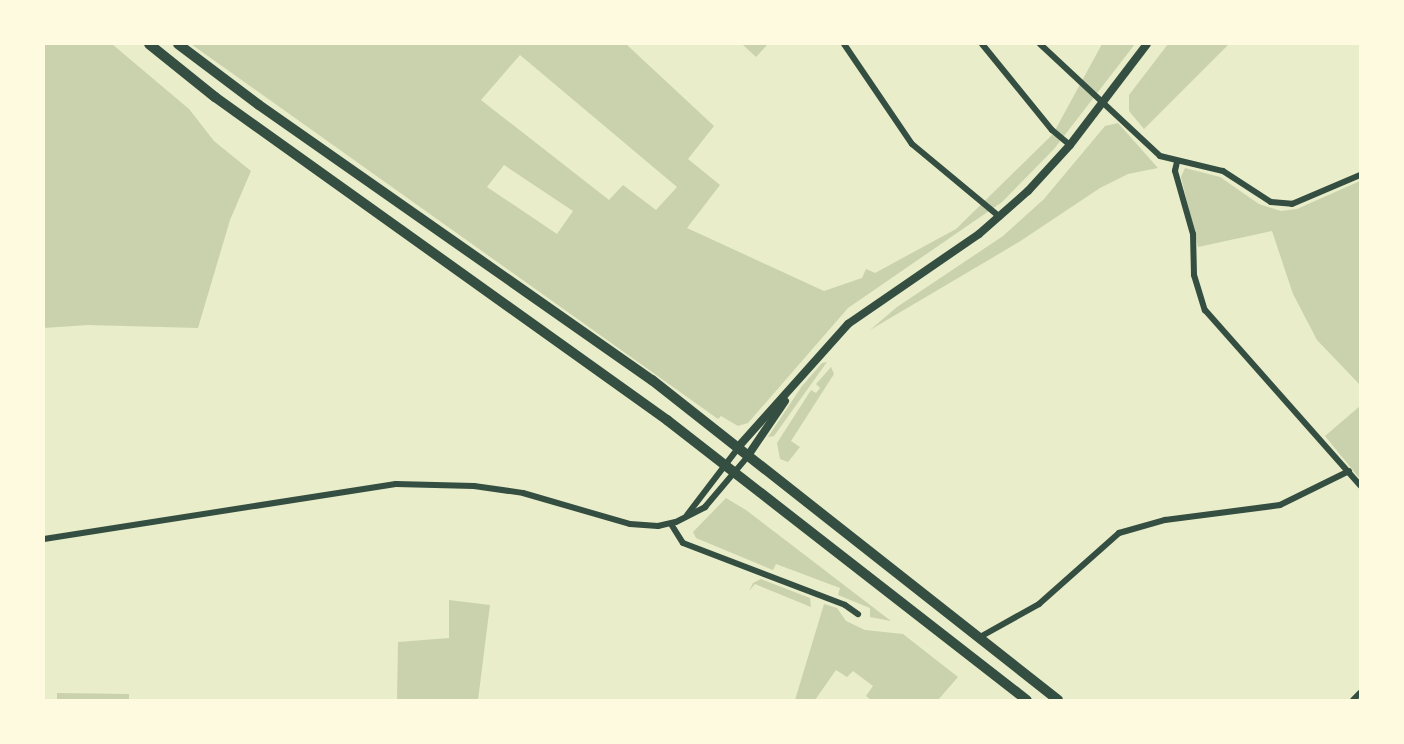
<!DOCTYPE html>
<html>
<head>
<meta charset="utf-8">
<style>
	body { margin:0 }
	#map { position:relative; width:1404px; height:744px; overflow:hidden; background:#e9edc9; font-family:"Golos Text",sans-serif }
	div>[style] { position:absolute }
	.green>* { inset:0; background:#cad2ad }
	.minor>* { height:6px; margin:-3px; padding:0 3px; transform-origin:3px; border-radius:3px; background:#344e41 }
	.tertiary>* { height:8px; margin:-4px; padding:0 4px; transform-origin:4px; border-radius:4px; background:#344e41 }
	.primary>* { height:10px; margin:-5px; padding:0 5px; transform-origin:5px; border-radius:5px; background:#344e41 }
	span { translate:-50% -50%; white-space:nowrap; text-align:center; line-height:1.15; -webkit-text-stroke:6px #fefae0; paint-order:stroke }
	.frame { position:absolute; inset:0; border:45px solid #fefae0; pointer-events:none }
</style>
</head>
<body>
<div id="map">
	<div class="green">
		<div style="clip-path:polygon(44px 44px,112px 44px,189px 109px,214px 141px,251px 171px,230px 220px,198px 328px,88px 325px,44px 328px)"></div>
		<div style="clip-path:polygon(evenodd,191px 44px,626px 44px,714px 126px,688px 159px,720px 185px,687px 228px,824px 291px,862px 278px,866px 269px,875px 273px,956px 229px,1053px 134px,1102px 44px,1135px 44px,1054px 149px,1002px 202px,848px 308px,748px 423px,738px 426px,721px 416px,718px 419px,191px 44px,520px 55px,677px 187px,656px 210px,623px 185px,609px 200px,481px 100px,520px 55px,191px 44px,504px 165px,573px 211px,557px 234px,487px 187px,504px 165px)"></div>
		<div style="clip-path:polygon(742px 44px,768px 44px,756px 57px)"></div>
		<div style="clip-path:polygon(1168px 44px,1229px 44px,1144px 129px,1129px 111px,1129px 95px)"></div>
		<div style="clip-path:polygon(1118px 123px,1158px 168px,1128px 174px,1100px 188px,1019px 242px,870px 330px,897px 307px,1003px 236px,1044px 199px,1105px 126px)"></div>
		<div style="clip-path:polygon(1185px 168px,1220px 177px,1259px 204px,1281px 211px,1297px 209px,1360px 181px,1360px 385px,1317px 340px,1293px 294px,1272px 231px,1198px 247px,1181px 177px)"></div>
		<div style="clip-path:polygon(827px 362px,774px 436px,768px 437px,802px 386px,822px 363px)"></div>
		<div style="clip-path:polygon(831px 367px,834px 374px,791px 441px,800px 447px,788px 462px,780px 459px,777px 443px,811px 390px,816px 393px,820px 388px,816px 384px)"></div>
		<div style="clip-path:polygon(1360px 406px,1360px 479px,1325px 436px)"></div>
		<div style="clip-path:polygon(726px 498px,746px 510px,891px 621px,870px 617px,870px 608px,838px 595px,840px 588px,776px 564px,773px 570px,696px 538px,693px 532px)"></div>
		<div style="clip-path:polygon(761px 579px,810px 598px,811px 607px,755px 584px,749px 591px,753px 583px)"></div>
		<div style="clip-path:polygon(449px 600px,490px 605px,478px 700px,397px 700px,398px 642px,449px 638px)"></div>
		<div style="clip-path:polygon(824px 604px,837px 608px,846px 621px,865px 630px,903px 634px,958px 677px,938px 700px,871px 700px,866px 696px,873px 686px,853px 671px,847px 677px,836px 670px,815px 700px,795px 700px)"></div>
		<div style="clip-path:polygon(57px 693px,129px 694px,129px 700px,57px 700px)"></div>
	</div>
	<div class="minor">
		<div style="left:844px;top:44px;width:121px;rotate:55.8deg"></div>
		<div style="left:912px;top:144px;width:114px;rotate:39.7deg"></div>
		<div style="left:982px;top:44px;width:111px;rotate:50.9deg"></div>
		<div style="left:1052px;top:130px;width:23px;rotate:40deg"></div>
		<div style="left:1040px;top:44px;width:164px;rotate:43deg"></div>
		<div style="left:1160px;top:156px;width:65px;rotate:13.4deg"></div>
		<div style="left:1223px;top:171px;width:57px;rotate:32.9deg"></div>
		<div style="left:1271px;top:202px;width:21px;rotate:5deg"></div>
		<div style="left:1292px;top:204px;width:74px;rotate:-23.1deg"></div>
		<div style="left:1177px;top:162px;width:9px;rotate:103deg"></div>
		<div style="left:1175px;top:171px;width:66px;rotate:74.1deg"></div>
		<div style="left:1193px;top:234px;width:41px;rotate:88.6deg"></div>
		<div style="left:1194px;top:275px;width:37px;rotate:73deg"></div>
		<div style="left:1205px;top:310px;width:234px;rotate:48.5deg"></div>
		<div style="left:687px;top:515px;width:86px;rotate:-52.6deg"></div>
		<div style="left:671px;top:524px;width:22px;rotate:58deg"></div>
		<div style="left:683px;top:543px;width:173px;rotate:20.9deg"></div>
		<div style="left:845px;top:605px;width:16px;rotate:35deg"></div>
		<div style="left:44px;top:539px;width:356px;rotate:-8.9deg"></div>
		<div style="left:396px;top:484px;width:78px;rotate:1.5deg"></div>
		<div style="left:474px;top:486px;width:49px;rotate:8.1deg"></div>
		<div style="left:523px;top:493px;width:111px;rotate:16.2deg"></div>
		<div style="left:630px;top:524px;width:28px;rotate:4deg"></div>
		<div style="left:658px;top:526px;width:18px;rotate:-13deg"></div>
		<div style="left:676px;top:522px;width:33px;rotate:-27deg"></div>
		<div style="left:705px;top:507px;width:68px;rotate:-49.8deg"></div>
		<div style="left:980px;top:637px;width:68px;rotate:-29.2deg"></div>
		<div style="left:1039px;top:604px;width:107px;rotate:-41.6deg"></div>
		<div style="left:1119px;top:533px;width:48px;rotate:-15.8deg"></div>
		<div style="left:1165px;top:520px;width:116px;rotate:-7.4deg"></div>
		<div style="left:1280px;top:505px;width:77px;rotate:-26.2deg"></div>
		<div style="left:1353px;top:700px;width:10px;rotate:-45deg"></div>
	</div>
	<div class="tertiary">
		<div style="left:739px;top:446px;width:164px;rotate:-48.2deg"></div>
		<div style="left:848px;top:324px;width:159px;rotate:-34.5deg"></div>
		<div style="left:979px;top:234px;width:65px;rotate:-41.3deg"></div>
		<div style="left:1028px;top:191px;width:62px;rotate:-47.6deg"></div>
		<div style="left:1070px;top:145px;width:127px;rotate:-52.7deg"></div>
		<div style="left:749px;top:454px;width:64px;rotate:-55.8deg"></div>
	</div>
	<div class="primary">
		<div style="left:149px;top:44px;width:85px;rotate:38.8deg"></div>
		<div style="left:215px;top:97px;width:556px;rotate:35.55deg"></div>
		<div style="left:667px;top:420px;width:456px;rotate:37.9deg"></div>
		<div style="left:178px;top:44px;width:101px;rotate:37deg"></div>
		<div style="left:259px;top:105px;width:480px;rotate:35deg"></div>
		<div style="left:652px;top:380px;width:517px;rotate:38.24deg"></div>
	</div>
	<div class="frame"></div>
</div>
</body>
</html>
